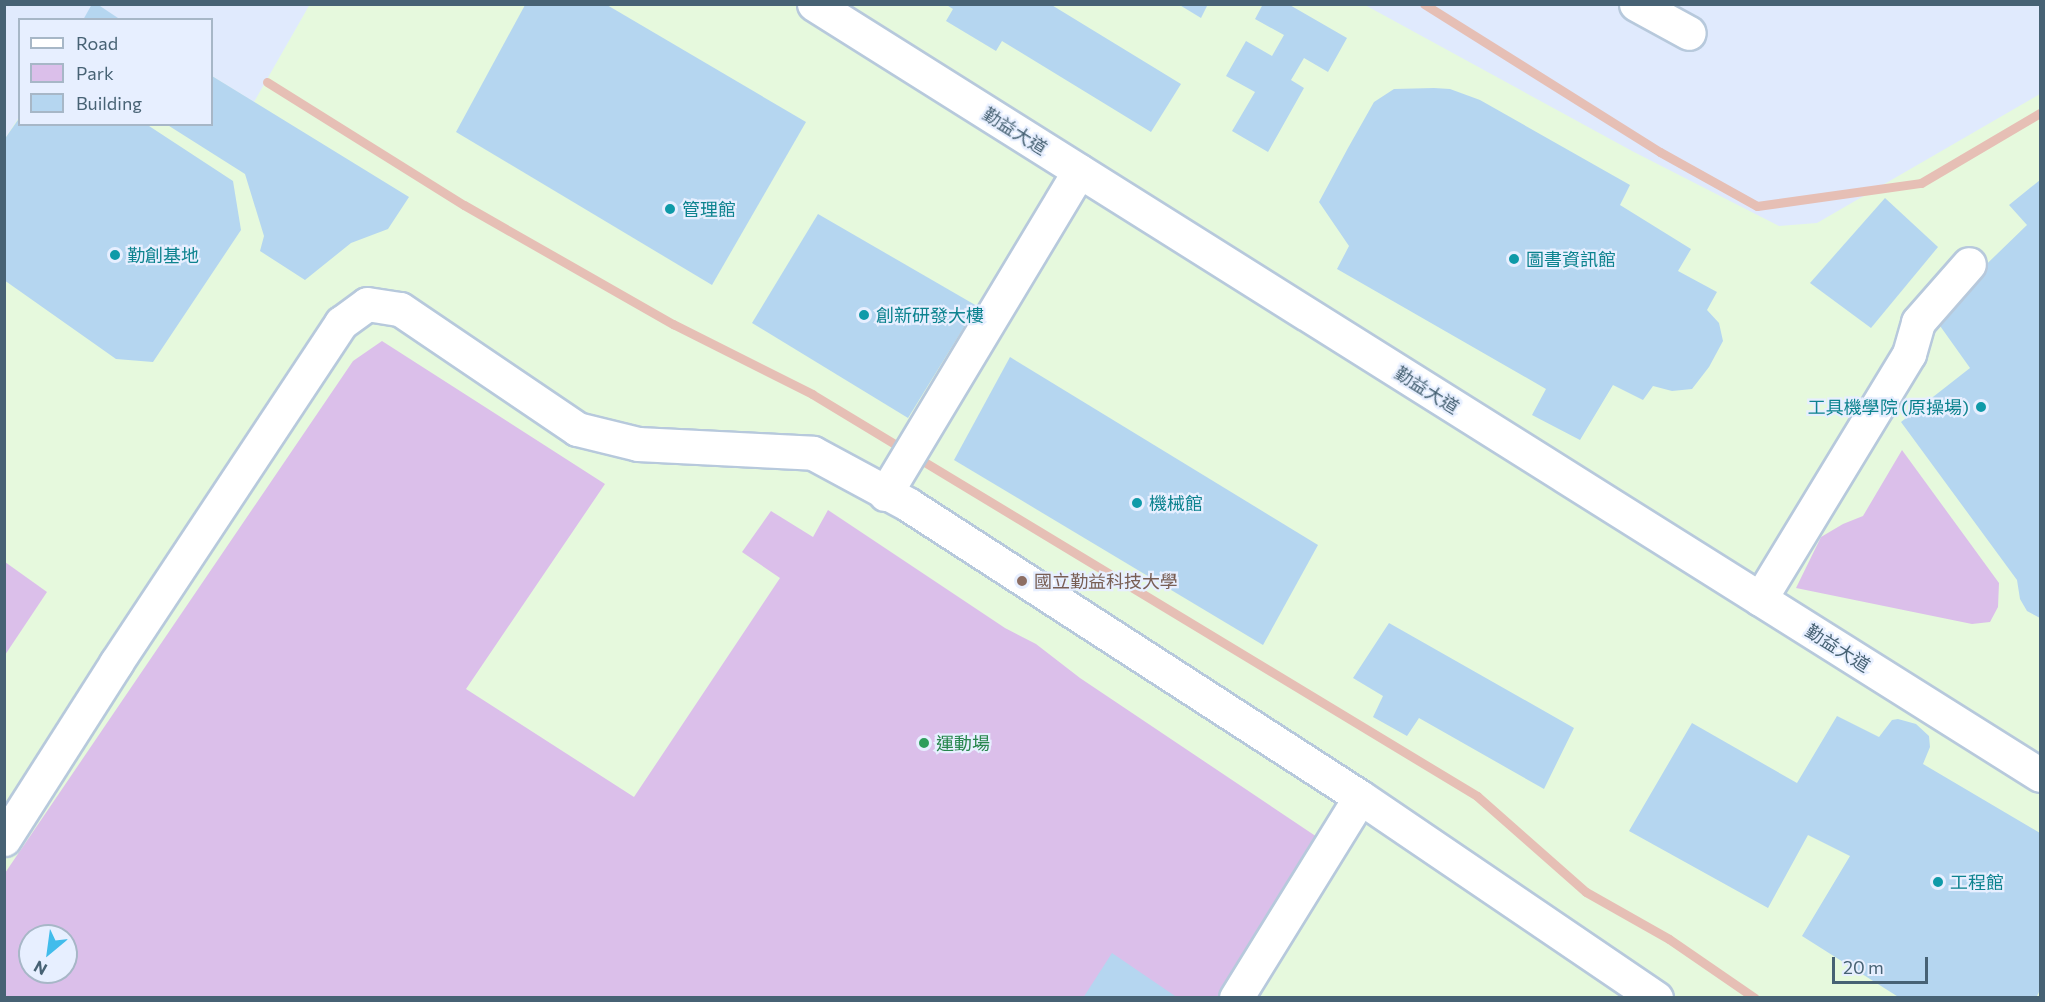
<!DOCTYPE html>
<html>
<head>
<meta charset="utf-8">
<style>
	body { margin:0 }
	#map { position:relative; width:2045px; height:1002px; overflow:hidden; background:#e0eafd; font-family:Commissioner,"Noto Sans TC",sans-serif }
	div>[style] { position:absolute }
	.education>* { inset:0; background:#e6f9dd }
	.green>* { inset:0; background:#dbbfea }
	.stream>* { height:9px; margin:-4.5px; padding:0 4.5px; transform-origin:4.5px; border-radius:4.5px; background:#e6bfb5 }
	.building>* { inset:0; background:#b5d6f0 }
	.roads { filter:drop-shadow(2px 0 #b7c9dc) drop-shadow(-2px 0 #b7c9dc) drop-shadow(0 2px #b7c9dc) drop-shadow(0 -2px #b7c9dc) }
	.minor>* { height:33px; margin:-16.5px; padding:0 16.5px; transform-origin:16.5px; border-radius:16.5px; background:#fff }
	.dots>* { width:16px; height:16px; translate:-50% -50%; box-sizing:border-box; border:3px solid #e7efff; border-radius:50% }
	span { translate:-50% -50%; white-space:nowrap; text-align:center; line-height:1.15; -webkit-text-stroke:4.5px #e7efff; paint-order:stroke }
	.street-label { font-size:18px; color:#476274 }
	.culture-label { font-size:18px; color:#0d838f }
	.left { translate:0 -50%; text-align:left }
	.right { translate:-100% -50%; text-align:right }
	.education-label { font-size:18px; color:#785e54 }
	.leisure-label { font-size:18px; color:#27864d }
	.frame { position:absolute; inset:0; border:6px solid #476274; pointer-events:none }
	.legend { position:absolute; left:18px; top:18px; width:195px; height:108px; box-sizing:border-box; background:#e7efff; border:2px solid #a7b7c7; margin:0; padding:8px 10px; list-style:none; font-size:18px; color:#476274 }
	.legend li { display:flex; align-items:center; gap:12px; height:30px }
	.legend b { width:30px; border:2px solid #a7b7c7 }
	.north { position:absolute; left:18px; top:924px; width:60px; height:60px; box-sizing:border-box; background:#e7efff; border:2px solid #a7b7c7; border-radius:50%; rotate:209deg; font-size:16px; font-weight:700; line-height:24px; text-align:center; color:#476274 }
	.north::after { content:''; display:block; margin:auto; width:21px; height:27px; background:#41bceb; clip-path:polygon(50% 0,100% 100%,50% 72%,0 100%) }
	.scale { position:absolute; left:1832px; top:957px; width:96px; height:27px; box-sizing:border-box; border:3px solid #476274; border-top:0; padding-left:8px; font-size:18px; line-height:21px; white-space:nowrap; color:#476274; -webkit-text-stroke:4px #e7efff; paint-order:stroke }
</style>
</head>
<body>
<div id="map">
	<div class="education">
		<div style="clip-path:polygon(evenodd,310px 4px,1365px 5px,1632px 151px,1779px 226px,1817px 223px,2040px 94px,2040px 997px,5px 997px,4px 140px,19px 117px,20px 124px,212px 124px,212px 76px,254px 102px,310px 4px,30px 936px,66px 936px,66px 972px,30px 972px,30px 936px)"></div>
	</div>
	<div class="green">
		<div style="clip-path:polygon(evenodd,382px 341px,605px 484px,466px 689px,634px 797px,780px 578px,742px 552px,771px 511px,813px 537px,828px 510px,1005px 628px,1036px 644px,1080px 678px,1323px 841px,1218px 997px,5px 998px,5px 873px,353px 361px,382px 341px,30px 936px,66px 936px,66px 972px,30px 972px,30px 936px)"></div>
		<div style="clip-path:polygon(1902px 450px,1999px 583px,1998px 607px,1990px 622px,1972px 624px,1796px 588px,1821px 537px,1843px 524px,1863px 516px)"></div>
		<div style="clip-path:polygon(5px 562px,47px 592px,5px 655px)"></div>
	</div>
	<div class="stream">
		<div style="left:1424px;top:4px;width:279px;rotate:32.1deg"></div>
		<div style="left:1660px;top:152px;width:111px;rotate:29.1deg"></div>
		<div style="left:1757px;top:206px;width:166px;rotate:-8deg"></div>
		<div style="left:1921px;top:183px;width:138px;rotate:-30.5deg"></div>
		<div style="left:267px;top:82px;width:232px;rotate:32deg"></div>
		<div style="left:464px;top:205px;width:241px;rotate:29.7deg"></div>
		<div style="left:673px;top:324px;width:156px;rotate:26.7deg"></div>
		<div style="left:812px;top:394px;width:777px;rotate:31.15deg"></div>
		<div style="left:1477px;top:796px;width:145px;rotate:41.4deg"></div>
		<div style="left:1586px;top:892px;width:95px;rotate:29.5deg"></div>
		<div style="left:1669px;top:939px;width:104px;rotate:34.5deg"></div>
	</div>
	<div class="building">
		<div style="clip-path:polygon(92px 4px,97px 4px,121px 20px,83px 20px)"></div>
		<div style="clip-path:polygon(945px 4px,1050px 4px,1181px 84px,1151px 132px,1002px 41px,996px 51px,946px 21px,953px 9px)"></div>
		<div style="clip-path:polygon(1178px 4px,1208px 4px,1201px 18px)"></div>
		<div style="clip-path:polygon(1263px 4px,1288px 4px,1347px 38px,1328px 72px,1304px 58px,1291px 80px,1304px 88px,1268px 152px,1232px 131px,1255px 92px,1226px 76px,1246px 41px,1272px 56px,1284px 35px,1255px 19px)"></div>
		<div style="clip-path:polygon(525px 5px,607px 5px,806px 122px,712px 285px,456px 132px)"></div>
		<div style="clip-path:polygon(212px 76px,409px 197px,388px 229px,351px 243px,305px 280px,260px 251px,264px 236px,245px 174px,166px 124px,212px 124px)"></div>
		<div style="clip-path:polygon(1434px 88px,1450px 89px,1480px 100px,1630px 185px,1620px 205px,1691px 249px,1678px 271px,1717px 292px,1707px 310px,1719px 323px,1723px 341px,1709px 367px,1692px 389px,1672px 391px,1653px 386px,1643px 400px,1613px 385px,1580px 440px,1532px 415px,1546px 389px,1337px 269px,1349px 246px,1319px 202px,1348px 148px,1374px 102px,1394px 89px)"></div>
		<div style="clip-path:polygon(20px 117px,20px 124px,146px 124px,233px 181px,241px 230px,153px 362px,116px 359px,4px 280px,4px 140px)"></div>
		<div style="clip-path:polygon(2040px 180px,2040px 618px,2027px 611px,2020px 599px,2017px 580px,1901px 422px,1970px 368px,1933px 316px,2027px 225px,2009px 205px)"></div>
		<div style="clip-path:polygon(1885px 198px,1938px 247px,1871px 328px,1810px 283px)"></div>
		<div style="clip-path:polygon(818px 214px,977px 306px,908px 418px,752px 323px)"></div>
		<div style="clip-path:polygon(1010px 357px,1318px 545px,1263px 645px,954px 460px)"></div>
		<div style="clip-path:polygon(1389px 623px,1574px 728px,1544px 789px,1419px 718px,1407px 736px,1373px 717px,1383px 696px,1353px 678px)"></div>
		<div style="clip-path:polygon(1837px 716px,1879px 737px,1892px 720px,1898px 719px,1916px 724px,1929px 736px,1930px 747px,1923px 764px,2040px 833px,2040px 990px,2036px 998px,1900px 998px,1802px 936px,1850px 856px,1808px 835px,1768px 908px,1629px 831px,1692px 723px,1797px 783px)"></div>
		<div style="clip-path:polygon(1112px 953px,1178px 998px,1083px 998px)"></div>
	</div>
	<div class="roads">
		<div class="minor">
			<div style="left:814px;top:4px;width:1448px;rotate:32.16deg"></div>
			<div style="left:1636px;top:4px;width:60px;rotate:28.7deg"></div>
			<div style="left:885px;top:494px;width:377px;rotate:-59deg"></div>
			<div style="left:1760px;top:599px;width:287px;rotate:-58.7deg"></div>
			<div style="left:1909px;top:354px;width:33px;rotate:-74deg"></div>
			<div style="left:1918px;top:322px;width:77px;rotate:-48.7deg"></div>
			<div style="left:4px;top:839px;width:209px;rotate:-57.5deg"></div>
			<div style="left:116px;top:663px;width:408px;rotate:-56.5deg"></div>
			<div style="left:341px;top:323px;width:32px;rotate:-36deg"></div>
			<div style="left:367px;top:304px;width:33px;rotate:9deg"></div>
			<div style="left:400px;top:309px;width:214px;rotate:34.1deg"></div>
			<div style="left:577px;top:429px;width:63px;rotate:13.8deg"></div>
			<div style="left:638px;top:444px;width:175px;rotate:2.9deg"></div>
			<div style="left:813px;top:453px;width:109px;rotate:28.4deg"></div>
			<div style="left:909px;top:505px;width:537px;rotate:32.92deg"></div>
			<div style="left:1360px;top:797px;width:358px;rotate:34.2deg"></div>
			<div style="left:1236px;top:998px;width:236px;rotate:-58.3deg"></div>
		</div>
	</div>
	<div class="dots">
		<div style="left:670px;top:209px;background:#0f9aa8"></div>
		<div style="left:115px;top:255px;background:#0f9aa8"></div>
		<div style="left:1514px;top:259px;background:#0f9aa8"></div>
		<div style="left:864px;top:315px;background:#0f9aa8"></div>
		<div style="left:1981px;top:407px;background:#0f9aa8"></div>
		<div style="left:1137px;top:503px;background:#0f9aa8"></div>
		<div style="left:1022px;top:581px;background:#8d6e63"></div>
		<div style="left:924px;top:743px;background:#2e9e5b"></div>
		<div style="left:1938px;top:882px;background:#0f9aa8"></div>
	</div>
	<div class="street-label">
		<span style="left:1015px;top:131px;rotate:32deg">勤益大道</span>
		<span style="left:1427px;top:390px;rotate:32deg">勤益大道</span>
		<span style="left:1838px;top:648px;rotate:32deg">勤益大道</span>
	</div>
	<div class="culture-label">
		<span class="left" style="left:682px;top:209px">管理館</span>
		<span class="left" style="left:127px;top:255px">勤創基地</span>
		<span class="left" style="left:1526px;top:259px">圖書資訊館</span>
		<span class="left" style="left:876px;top:315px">創新研發大樓</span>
		<span class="right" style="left:1969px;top:407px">工具機學院 (原操場)</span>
		<span class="left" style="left:1149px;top:503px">機械館</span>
		<span class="left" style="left:1950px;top:882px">工程館</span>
	</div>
	<div class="education-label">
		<span class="left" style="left:1034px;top:581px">國立勤益科技大學</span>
	</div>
	<div class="leisure-label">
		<span class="left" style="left:936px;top:743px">運動場</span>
	</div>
	<div class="frame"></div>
	<ul class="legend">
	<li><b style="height:8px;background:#fff"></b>Road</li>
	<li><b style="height:16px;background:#dbbfea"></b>Park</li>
	<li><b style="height:16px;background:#b5d6f0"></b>Building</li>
	</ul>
	<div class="north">N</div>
	<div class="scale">20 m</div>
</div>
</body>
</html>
